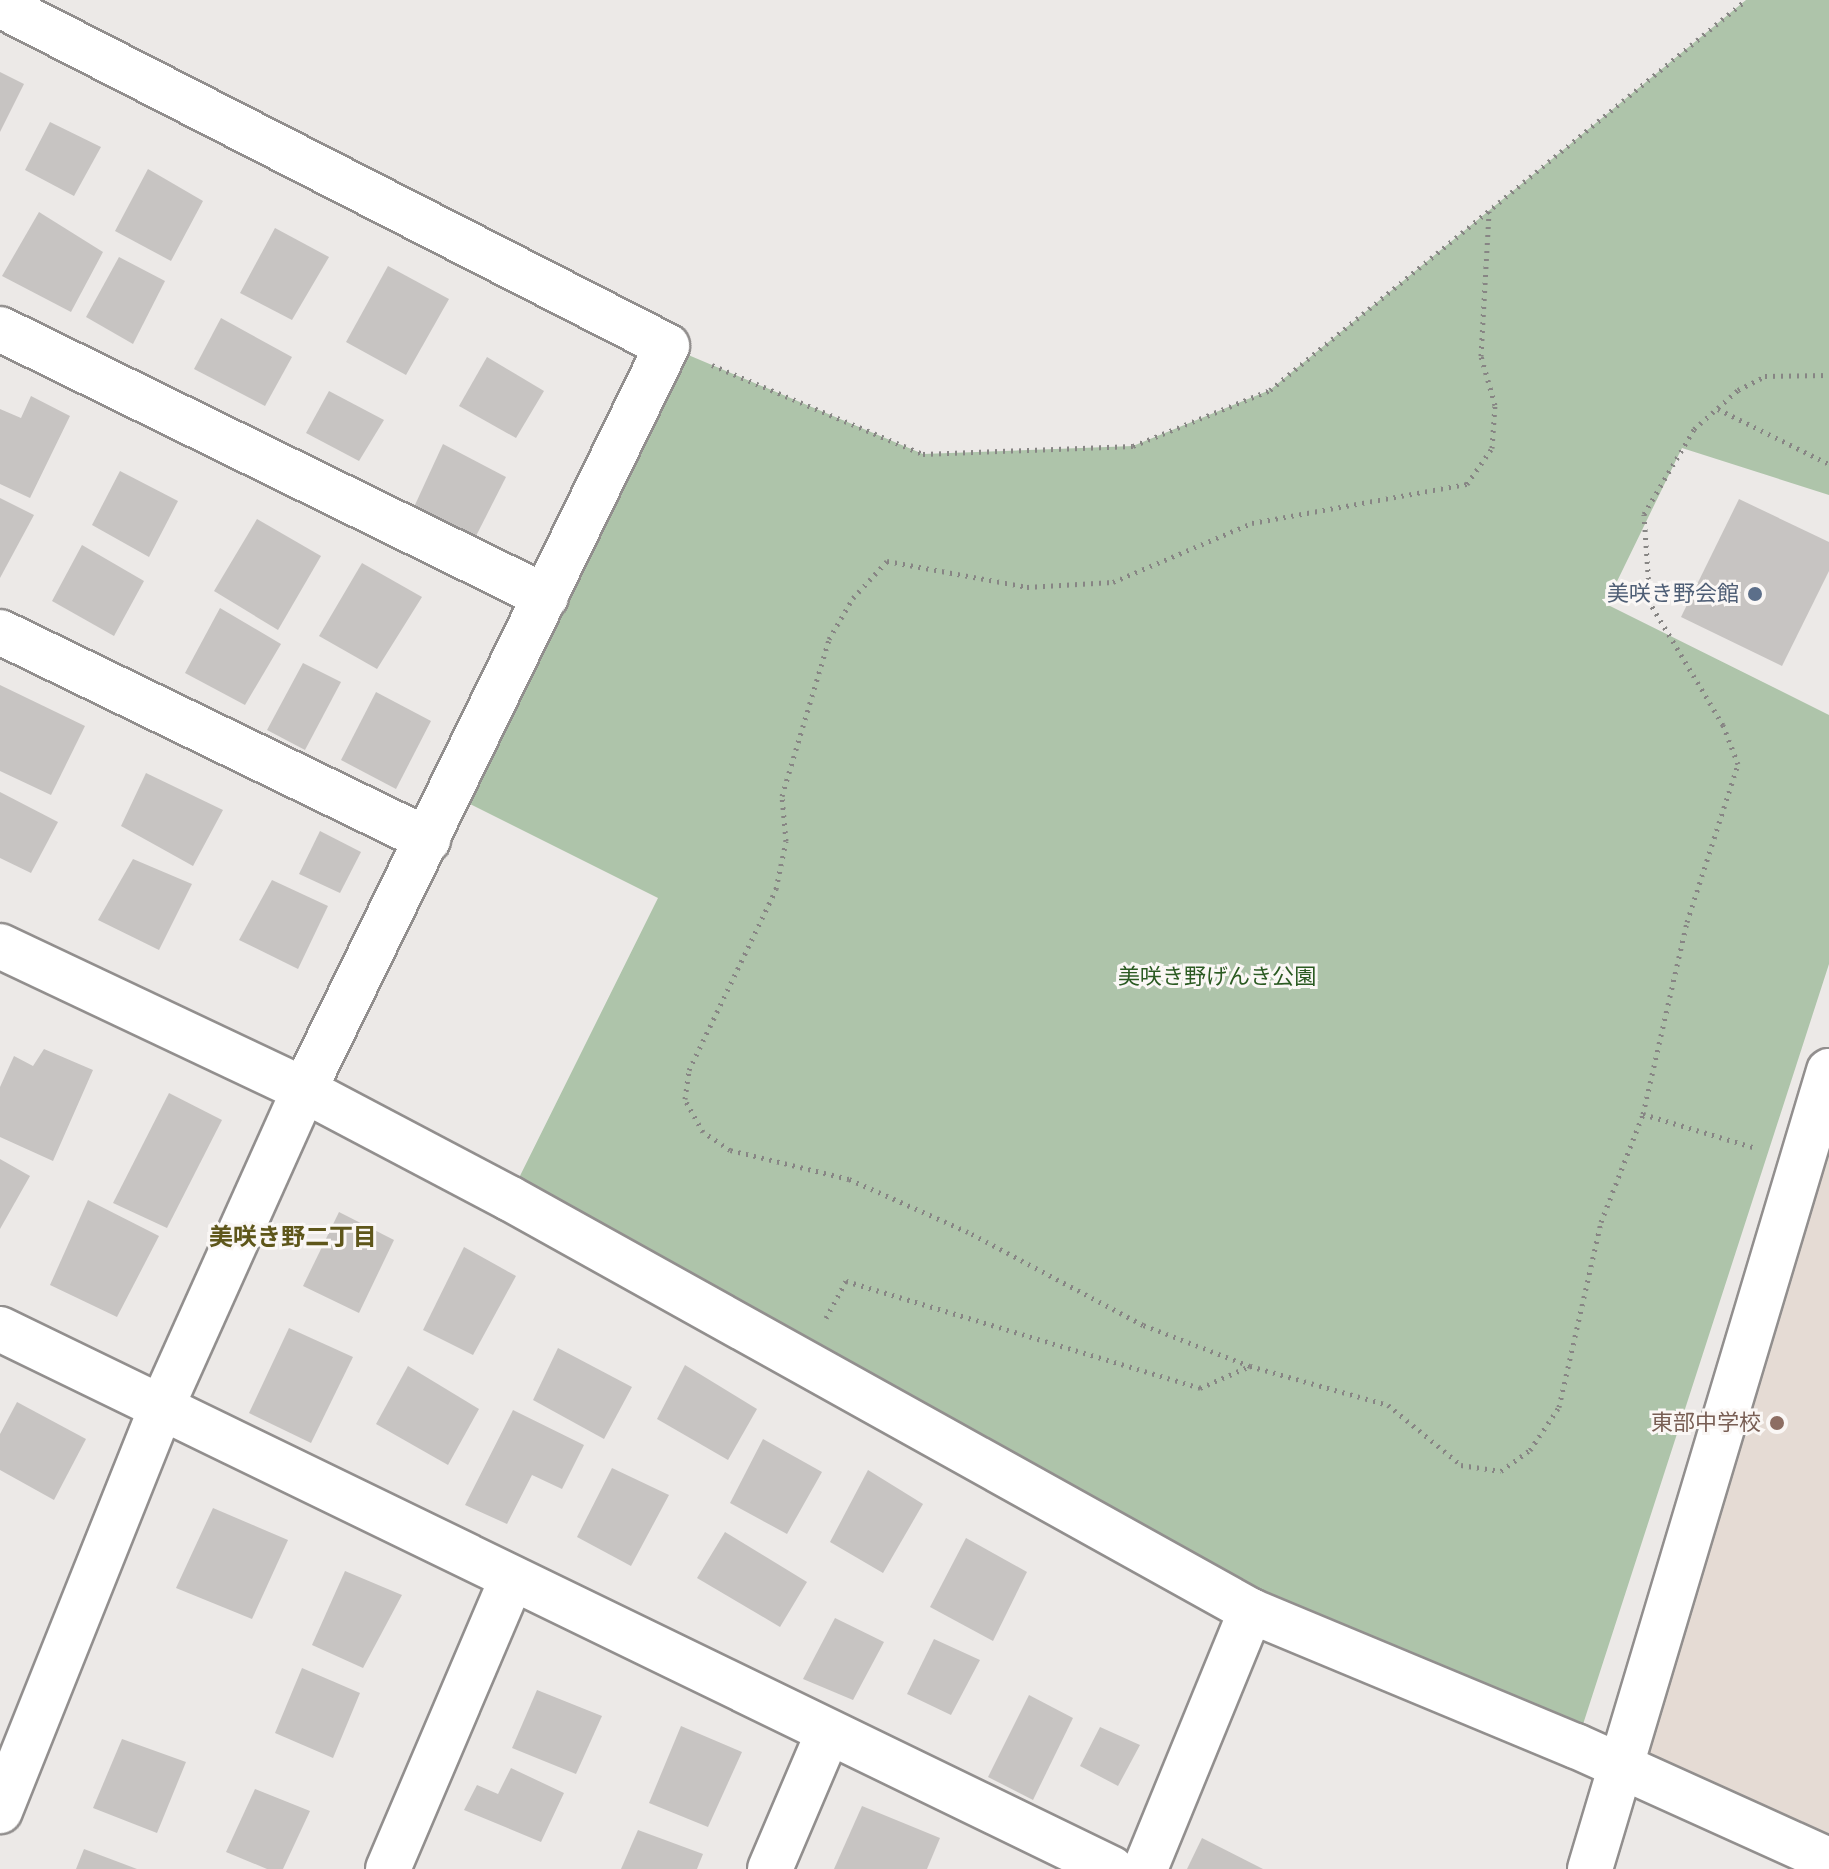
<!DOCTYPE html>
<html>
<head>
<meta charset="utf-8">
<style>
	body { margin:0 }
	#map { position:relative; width:1829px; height:1869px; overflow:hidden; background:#ece9e7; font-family:"Work Sans","Noto Sans JP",sans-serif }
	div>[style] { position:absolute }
	.built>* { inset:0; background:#e5dbd4 }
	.green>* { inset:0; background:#aec4aa }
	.building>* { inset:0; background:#c7c4c2 }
	.path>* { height:5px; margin-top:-2.5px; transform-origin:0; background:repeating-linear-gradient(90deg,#878584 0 2px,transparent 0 8px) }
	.roads { filter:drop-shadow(2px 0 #928f8e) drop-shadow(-2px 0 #928f8e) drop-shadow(0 2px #928f8e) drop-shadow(0 -2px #928f8e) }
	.minor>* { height:44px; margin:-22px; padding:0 22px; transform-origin:22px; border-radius:22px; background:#fff }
	.dots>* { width:22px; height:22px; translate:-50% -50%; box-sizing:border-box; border:4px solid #faf7f5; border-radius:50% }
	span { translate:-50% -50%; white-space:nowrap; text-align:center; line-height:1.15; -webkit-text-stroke:6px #faf7f5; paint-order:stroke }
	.service-label { font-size:22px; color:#4e5e75 }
	.right { translate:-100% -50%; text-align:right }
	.park-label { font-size:22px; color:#2b5a22 }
	.education-label { font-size:22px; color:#785e54 }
	.neighbourhood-label { font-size:24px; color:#5e561a; font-weight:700 }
</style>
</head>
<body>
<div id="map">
	<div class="built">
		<div style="clip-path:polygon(1829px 1079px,1829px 1859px,1622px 1767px)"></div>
	</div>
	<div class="green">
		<div style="clip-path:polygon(1746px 0,1829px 0,1829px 495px,1682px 448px,1606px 604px,1829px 715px,1829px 964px,1576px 1746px,1251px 1611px,509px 1198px,658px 898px,458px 798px,667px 346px,923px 454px,1133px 446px,1270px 390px)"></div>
	</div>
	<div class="building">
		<div style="clip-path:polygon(0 72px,24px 84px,0 132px)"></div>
		<div style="clip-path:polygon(50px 122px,101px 147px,74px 196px,25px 170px)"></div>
		<div style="clip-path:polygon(148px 169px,203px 201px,171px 261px,115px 231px)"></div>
		<div style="clip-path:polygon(39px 212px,103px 252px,71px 312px,2px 276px)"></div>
		<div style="clip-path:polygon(275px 228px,329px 257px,292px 320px,240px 293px)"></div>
		<div style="clip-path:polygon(119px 257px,165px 281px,133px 344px,86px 317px)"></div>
		<div style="clip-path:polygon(388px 266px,449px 299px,406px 375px,346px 342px)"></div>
		<div style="clip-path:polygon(221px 318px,292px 357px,265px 406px,194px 369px)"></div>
		<div style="clip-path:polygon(487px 357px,544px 391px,516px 438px,459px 406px)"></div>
		<div style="clip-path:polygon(329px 391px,384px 420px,359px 461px,306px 433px)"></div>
		<div style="clip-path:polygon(31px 396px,70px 416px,30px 498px,0 484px,0 409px,21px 418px)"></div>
		<div style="clip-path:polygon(443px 444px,506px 477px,475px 538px,414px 507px)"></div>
		<div style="clip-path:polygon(120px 471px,178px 501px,149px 557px,92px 525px)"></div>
		<div style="clip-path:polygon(0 498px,34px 515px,0 578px)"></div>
		<div style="clip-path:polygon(1739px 499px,1829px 542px,1829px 571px,1782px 666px,1681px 617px)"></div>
		<div style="clip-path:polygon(257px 519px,321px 556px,278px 630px,214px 591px)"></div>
		<div style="clip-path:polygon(82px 545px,144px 581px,114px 636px,52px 601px)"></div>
		<div style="clip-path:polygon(362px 563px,422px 597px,377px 669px,319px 636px)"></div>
		<div style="clip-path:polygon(220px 608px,281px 644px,245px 705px,185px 673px)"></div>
		<div style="clip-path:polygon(303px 663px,341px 682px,305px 750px,267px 730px)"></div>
		<div style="clip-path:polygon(0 685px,85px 726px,51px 795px,0 771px)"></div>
		<div style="clip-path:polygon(376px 692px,431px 721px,396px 789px,341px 760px)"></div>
		<div style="clip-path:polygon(146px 773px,223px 810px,193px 866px,121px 826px)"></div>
		<div style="clip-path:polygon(0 792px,58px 822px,31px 873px,0 858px)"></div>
		<div style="clip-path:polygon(320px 831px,361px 852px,340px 893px,299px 874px)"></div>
		<div style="clip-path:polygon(133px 859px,192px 884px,159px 950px,98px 920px)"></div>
		<div style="clip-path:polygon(272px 880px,328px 906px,298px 969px,239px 940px)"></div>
		<div style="clip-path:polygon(44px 1049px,93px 1070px,53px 1161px,0 1137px,0 1087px,14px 1056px,33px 1066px)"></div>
		<div style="clip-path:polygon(169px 1093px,222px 1120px,167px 1228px,113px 1203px)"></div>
		<div style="clip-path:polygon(0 1159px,30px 1176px,0 1229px)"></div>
		<div style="clip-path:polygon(88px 1200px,159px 1236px,117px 1317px,50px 1285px)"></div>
		<div style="clip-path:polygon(339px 1212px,394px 1240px,359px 1313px,303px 1286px)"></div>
		<div style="clip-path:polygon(464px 1247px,516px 1276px,473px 1355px,423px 1330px)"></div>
		<div style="clip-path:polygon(289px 1328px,353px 1357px,311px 1443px,249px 1413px)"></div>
		<div style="clip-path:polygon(558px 1348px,632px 1387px,604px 1439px,533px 1400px)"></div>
		<div style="clip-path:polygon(685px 1365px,757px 1409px,728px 1460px,657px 1419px)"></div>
		<div style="clip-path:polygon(408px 1366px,479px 1409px,448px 1465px,376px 1424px)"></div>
		<div style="clip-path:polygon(17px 1402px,86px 1439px,54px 1500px,0 1470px,0 1434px)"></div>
		<div style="clip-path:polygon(513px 1410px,584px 1445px,562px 1489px,532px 1475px,507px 1524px,465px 1505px)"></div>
		<div style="clip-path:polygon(763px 1439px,822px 1472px,787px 1534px,730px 1503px)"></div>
		<div style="clip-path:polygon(612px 1468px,669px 1495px,631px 1566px,577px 1537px)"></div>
		<div style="clip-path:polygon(868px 1470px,923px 1504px,883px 1573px,830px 1542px)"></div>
		<div style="clip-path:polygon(213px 1508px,288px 1540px,252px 1619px,176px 1588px)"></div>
		<div style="clip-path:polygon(725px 1532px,807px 1582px,780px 1627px,697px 1578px)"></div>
		<div style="clip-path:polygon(966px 1538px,1027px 1572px,993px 1641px,930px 1607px)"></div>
		<div style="clip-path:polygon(345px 1571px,402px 1595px,363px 1668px,312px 1645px)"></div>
		<div style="clip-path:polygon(835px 1618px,884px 1642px,853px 1700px,803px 1679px)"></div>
		<div style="clip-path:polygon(934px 1639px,980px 1660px,951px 1715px,907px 1694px)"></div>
		<div style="clip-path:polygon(302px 1668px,360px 1693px,333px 1758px,275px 1733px)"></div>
		<div style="clip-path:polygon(537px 1690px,602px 1716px,576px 1774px,512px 1748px)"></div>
		<div style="clip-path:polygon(1029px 1695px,1073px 1718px,1033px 1800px,988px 1777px)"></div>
		<div style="clip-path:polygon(681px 1726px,742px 1752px,708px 1827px,649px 1803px)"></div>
		<div style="clip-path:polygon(1100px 1727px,1140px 1745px,1118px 1786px,1080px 1766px)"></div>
		<div style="clip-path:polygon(122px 1739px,186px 1762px,157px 1833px,93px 1808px)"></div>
		<div style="clip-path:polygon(511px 1768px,564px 1793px,541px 1842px,464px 1810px,477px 1785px,498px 1794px)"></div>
		<div style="clip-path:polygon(255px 1789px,310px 1811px,283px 1869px,267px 1869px,226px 1852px)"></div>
		<div style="clip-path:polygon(862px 1806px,940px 1838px,927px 1869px,834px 1869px)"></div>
		<div style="clip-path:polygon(638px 1830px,703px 1854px,697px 1869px,621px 1869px)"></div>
		<div style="clip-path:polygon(1202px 1838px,1263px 1869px,1187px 1869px)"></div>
		<div style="clip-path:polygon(84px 1849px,137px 1869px,76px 1869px)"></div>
	</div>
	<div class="path">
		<div style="left:712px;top:365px;width:229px;rotate:22.9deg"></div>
		<div style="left:923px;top:454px;width:210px;rotate:-2.2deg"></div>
		<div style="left:1133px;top:446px;width:148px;rotate:-22.2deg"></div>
		<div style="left:1270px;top:390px;width:615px;rotate:-39.33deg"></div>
		<div style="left:1718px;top:409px;width:124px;rotate:26.4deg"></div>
		<div style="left:1643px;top:1114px;width:115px;rotate:16.7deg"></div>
		<div style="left:826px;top:1318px;width:42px;rotate:-61.6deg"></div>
		<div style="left:846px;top:1281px;width:370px;rotate:16.8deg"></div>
		<div style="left:1200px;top:1388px;width:55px;rotate:-23.7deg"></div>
		<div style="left:1250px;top:1366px;width:143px;rotate:15.8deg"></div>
		<div style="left:1388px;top:1405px;width:94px;rotate:39.4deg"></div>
		<div style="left:1461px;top:1465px;width:40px;rotate:8.5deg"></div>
		<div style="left:1501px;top:1471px;width:36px;rotate:-36deg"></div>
		<div style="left:1530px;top:1450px;width:52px;rotate:-56deg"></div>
		<div style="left:1559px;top:1407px;width:190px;rotate:-77.2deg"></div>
		<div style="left:1601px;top:1222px;width:116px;rotate:-68.7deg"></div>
		<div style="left:1643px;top:1114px;width:197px;rotate:-77.1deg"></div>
		<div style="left:1687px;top:922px;width:166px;rotate:-72.1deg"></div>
		<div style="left:1738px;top:764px;width:42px;rotate:-111deg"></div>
		<div style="left:1723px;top:725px;width:142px;rotate:-120.9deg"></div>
		<div style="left:1650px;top:603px;width:89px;rotate:-93.9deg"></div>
		<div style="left:1644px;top:514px;width:99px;rotate:-59.5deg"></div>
		<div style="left:1694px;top:429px;width:59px;rotate:-41.6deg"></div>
		<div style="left:1738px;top:390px;width:30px;rotate:-27deg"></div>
		<div style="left:1765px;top:376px;width:64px;rotate:-0.9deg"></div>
		<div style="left:1250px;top:1366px;width:115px;rotate:-159deg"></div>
		<div style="left:1143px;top:1325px;width:198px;rotate:-152deg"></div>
		<div style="left:968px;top:1232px;width:130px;rotate:-156deg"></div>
		<div style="left:849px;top:1179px;width:122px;rotate:-166.3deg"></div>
		<div style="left:730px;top:1150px;width:32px;rotate:-146deg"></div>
		<div style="left:703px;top:1132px;width:38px;rotate:-119deg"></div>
		<div style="left:685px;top:1099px;width:29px;rotate:-82deg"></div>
		<div style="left:689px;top:1070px;width:201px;rotate:-64.3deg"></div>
		<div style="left:776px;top:889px;width:49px;rotate:-78.2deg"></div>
		<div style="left:786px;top:841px;width:45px;rotate:-95.1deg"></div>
		<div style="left:782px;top:796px;width:164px;rotate:-73.3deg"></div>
		<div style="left:829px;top:639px;width:48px;rotate:-59.7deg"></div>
		<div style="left:853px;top:598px;width:50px;rotate:-47.4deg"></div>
		<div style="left:887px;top:561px;width:142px;rotate:10.5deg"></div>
		<div style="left:1027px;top:587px;width:86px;rotate:-3.3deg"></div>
		<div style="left:1113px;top:582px;width:151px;rotate:-23deg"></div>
		<div style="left:1252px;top:523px;width:219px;rotate:-10.3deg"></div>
		<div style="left:1467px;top:484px;width:44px;rotate:-55.2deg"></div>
		<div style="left:1492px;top:448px;width:43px;rotate:-86deg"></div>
		<div style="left:1495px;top:405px;width:51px;rotate:-105.9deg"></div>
		<div style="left:1481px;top:356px;width:145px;rotate:-86.8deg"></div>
	</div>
	<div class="roads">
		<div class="minor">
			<div style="left:0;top:5px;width:749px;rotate:27.08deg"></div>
			<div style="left:667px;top:346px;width:828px;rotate:116.01deg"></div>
			<div style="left:304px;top:1090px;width:352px;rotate:114.2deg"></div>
			<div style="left:160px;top:1411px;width:431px;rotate:111.8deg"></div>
			<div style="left:0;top:329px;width:608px;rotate:26.14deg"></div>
			<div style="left:0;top:632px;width:476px;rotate:25.9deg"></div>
			<div style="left:0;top:946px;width:336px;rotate:25.3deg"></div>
			<div style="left:304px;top:1090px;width:232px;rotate:27.8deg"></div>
			<div style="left:509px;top:1198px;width:849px;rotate:29.1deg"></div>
			<div style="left:1251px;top:1611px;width:352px;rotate:22.6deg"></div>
			<div style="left:1576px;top:1746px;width:277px;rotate:24.3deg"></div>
			<div style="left:0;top:1329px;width:1236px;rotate:25.9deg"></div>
			<div style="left:388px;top:1869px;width:316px;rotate:-66.9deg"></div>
			<div style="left:770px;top:1869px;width:148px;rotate:-66.9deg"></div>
			<div style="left:1145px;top:1869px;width:279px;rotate:-67.7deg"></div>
			<div style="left:1590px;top:1869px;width:833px;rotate:-73.33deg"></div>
		</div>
	</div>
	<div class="dots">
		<div style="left:1755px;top:594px;background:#5c6f8a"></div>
		<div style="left:1777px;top:1423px;background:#8d6e63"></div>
	</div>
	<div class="service-label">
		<span class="right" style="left:1739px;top:594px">美咲き野会館</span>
	</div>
	<div class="park-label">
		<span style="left:1217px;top:977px">美咲き野げんき公園</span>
	</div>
	<div class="education-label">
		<span class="right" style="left:1761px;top:1423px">東部中学校</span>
	</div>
	<div class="neighbourhood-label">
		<span style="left:293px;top:1238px">美咲き野二丁目</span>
	</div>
</div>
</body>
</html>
